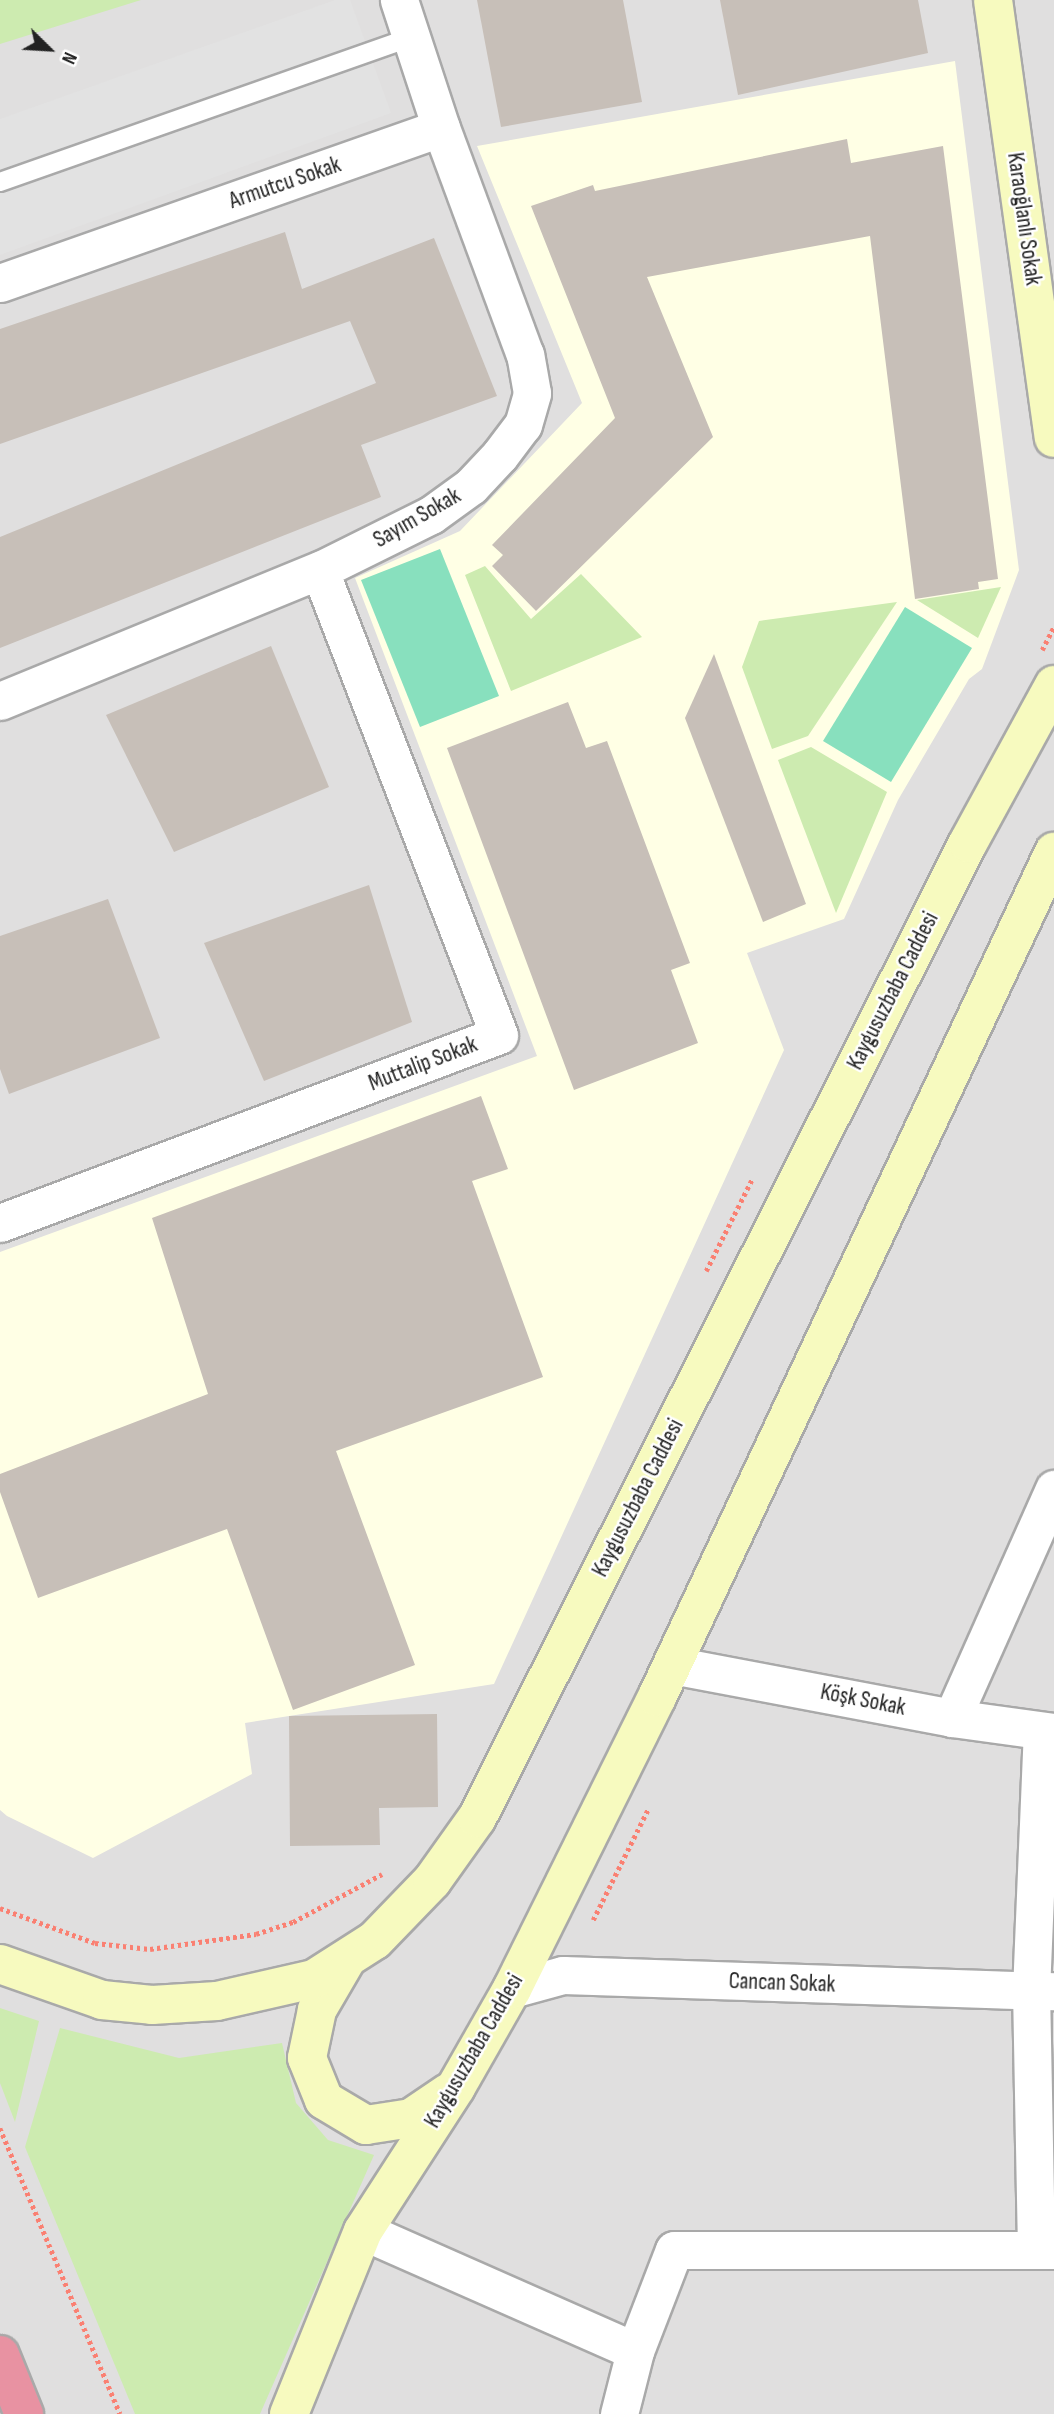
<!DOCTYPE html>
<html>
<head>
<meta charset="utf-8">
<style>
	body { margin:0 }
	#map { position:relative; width:1054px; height:2414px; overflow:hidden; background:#f2efe9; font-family:"Sofia Sans Condensed",sans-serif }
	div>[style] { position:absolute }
	.residential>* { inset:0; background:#e0dfdf }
	.education>* { inset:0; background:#ffffe5 }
	.grass>* { inset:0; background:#cdebb0 }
	.pitch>* { inset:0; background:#88e0be }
	.parking>* { inset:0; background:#e2e2e2 }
	.building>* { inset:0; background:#c7bfb8 }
	.path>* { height:4.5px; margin-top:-2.25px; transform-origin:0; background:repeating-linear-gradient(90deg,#fa8072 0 3.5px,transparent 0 7px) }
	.roads { filter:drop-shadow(2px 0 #a9a9a9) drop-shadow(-2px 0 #a9a9a9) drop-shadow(0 2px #a9a9a9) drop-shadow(0 -2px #a9a9a9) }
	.lane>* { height:18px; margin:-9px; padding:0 9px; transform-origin:9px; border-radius:9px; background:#fff }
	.street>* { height:37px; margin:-18.5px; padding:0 18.5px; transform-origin:18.5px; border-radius:18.5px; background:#fff }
	.secondary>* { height:38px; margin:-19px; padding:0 19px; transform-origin:19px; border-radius:19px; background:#f7fabf }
	.highway>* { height:38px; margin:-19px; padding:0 19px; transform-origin:19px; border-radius:19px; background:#e892a2 }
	span { translate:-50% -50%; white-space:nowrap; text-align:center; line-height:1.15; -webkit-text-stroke:5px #fff; paint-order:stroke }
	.street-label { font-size:23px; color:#222 }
	.north { position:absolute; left:14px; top:14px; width:70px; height:70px; -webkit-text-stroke:5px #fff; paint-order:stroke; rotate:114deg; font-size:19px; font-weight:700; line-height:28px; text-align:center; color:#222 }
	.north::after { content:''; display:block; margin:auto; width:24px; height:32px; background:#222; clip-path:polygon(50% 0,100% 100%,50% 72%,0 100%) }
</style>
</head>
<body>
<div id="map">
	<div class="residential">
		<div style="clip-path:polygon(0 0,1054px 0,1054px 2414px,0 2414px)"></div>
	</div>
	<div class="education">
		<div style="clip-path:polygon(955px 61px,1019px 570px,982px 669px,969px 679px,898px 800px,844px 919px,747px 953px,784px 1050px,494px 1684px,245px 1723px,252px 1774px,93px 1858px,7px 1816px,0 1810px,0 1252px,537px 1056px,355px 578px,460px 531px,582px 403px,477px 146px)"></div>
	</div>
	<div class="grass">
		<div style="clip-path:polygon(0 0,141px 0,0 44px)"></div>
		<div style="clip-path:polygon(485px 566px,531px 619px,581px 574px,642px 637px,511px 691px,465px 575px)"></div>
		<div style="clip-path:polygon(1001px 587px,978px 638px,917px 600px)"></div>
		<div style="clip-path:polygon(897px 602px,808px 736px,772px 749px,742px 667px,759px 621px)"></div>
		<div style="clip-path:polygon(811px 747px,887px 792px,836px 913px,778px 760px)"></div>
		<div style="clip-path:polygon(0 2008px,39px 2021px,15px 2122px,0 2083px)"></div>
		<div style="clip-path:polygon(60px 2028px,179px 2058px,282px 2043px,296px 2103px,328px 2140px,374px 2155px,260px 2414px,135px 2414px,25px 2147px)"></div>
	</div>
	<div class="pitch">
		<div style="clip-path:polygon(440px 549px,499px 696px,420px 727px,361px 580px)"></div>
		<div style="clip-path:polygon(905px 607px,972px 648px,891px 782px,823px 741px)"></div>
	</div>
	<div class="parking">
		<div style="clip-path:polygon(335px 0,350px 0,391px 113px,0 255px,0 119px)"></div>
	</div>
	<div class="building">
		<div style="clip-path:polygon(477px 0,623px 0,642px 102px,501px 127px)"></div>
		<div style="clip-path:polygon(720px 0,918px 0,928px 53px,738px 95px)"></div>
		<div style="clip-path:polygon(847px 139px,851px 163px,943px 146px,998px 579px,978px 582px,979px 589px,915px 599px,870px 236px,647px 277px,713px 437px,536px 611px,492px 566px,503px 555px,492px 545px,615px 418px,531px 206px,593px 185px,595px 191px)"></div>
		<div style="clip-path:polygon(285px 232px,302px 289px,434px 238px,497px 396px,361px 445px,381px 497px,0 648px,0 537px,376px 383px,350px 321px,0 444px,0 329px)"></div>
		<div style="clip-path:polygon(271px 646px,329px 787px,174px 852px,106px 715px)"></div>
		<div style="clip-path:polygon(714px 654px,806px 904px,763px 922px,685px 718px)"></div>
		<div style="clip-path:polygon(568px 702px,586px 748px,607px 741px,690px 963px,671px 970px,698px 1043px,574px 1090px,447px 748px)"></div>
		<div style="clip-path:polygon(369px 885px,412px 1022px,264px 1081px,204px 943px)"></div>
		<div style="clip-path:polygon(108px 899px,160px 1038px,9px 1094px,0 1069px,0 936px)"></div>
		<div style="clip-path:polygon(481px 1096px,508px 1169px,472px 1181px,543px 1377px,336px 1451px,415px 1665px,293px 1710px,227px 1529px,38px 1598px,0 1492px,0 1474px,208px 1394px,152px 1218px)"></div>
		<div style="clip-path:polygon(437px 1714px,438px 1807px,379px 1808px,380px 1845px,290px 1846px,289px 1716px)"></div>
	</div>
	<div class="path">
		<div style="left:1042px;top:650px;width:27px;rotate:-63deg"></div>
		<div style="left:706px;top:1271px;width:103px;rotate:-63.4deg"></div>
		<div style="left:0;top:1908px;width:101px;rotate:20.2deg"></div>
		<div style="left:95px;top:1943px;width:55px;rotate:6.2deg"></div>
		<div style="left:150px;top:1949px;width:107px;rotate:-8.1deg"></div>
		<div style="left:256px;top:1934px;width:39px;rotate:-18deg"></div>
		<div style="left:293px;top:1922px;width:101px;rotate:-28.3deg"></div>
		<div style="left:593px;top:1920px;width:124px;rotate:-63.6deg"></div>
		<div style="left:0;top:2128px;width:310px;rotate:67.2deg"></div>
	</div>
	<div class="roads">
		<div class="lane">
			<div style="left:0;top:182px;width:433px;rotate:-19.4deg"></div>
		</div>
		<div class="street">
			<div style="left:0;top:283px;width:467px;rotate:-19.4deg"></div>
			<div style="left:441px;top:128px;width:135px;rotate:-108.2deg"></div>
			<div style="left:0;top:701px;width:346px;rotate:-22.3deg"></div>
			<div style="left:320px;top:570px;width:124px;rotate:-26.4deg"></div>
			<div style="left:431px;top:515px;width:49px;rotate:-35.9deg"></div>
			<div style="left:471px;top:486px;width:42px;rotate:-46.9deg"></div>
			<div style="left:500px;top:455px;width:38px;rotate:-53deg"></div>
			<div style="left:523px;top:425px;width:33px;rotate:-74deg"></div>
			<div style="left:532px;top:393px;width:39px;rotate:-100deg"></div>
			<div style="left:525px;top:355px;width:242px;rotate:-110.3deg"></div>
			<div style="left:0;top:1223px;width:533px;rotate:-20.64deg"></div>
			<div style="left:499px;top:1035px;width:498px;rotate:-111.1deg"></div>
			<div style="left:672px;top:1665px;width:285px;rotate:10.7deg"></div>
			<div style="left:952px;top:1718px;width:103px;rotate:7.8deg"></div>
			<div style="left:952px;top:1718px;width:251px;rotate:-66deg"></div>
			<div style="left:512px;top:1989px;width:53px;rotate:-15.4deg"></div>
			<div style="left:563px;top:1975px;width:491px;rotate:1.9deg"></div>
			<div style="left:363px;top:2231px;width:297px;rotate:23.8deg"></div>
			<div style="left:1036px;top:2249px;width:258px;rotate:-91.1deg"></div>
			<div style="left:1031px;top:1991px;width:259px;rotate:-87.6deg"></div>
			<div style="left:619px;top:2414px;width:65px;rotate:-75.7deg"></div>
			<div style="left:635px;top:2351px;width:108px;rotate:-68.9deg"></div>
			<div style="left:674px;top:2250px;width:380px"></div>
		</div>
		<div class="secondary">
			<div style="left:993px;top:0;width:442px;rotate:82.1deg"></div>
			<div style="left:345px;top:1962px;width:56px;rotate:120.3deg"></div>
			<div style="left:317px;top:2010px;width:49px;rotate:101.8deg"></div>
			<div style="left:307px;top:2058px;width:45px;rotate:68deg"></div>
			<div style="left:324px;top:2100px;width:49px;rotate:30.8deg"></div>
			<div style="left:366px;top:2125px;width:46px;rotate:-8.8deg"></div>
			<div style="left:411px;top:2118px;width:45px;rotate:-34deg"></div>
			<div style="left:0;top:1964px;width:108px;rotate:19.4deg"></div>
			<div style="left:102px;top:2000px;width:50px;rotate:5.7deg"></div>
			<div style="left:152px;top:2005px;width:65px;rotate:-3.5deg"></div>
			<div style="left:217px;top:2001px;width:99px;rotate:-12.8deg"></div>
			<div style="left:314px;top:1979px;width:72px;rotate:-32.6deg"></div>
			<div style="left:375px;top:1940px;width:82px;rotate:-46deg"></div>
			<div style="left:432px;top:1881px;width:77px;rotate:-54.5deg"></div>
			<div style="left:477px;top:1818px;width:1092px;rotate:-63.27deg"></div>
			<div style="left:968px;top:843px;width:180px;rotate:-61.4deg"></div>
			<div style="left:289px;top:2414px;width:197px;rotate:-68deg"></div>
			<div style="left:363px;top:2231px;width:171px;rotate:-57.1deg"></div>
			<div style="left:456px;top:2087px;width:113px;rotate:-60.3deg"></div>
			<div style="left:512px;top:1989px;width:326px;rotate:-63.6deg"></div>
			<div style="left:657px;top:1697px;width:934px;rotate:-64.83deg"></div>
		</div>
		<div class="highway">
			<div style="left:0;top:2355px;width:64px;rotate:67.9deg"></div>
		</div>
	</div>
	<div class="street-label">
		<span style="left:285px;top:183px;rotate:-19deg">Armutcu Sokak</span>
		<span style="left:1024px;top:219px;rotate:82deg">Karaoğlanlı Sokak</span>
		<span style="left:417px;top:518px;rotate:-30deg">Sayım Sokak</span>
		<span style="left:893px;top:991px;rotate:-63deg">Kaygusuzbaba Caddesi</span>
		<span style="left:423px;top:1064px;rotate:-21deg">Muttalip Sokak</span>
		<span style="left:638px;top:1498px;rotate:-63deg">Kaygusuzbaba Caddesi</span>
		<span style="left:863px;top:1700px;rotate:11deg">Köşk Sokak</span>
		<span style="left:782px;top:1983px;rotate:2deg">Cancan Sokak</span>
		<span style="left:474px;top:2051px;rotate:-60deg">Kaygusuzbaba Caddesi</span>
	</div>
	<div class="north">N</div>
</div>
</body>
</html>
